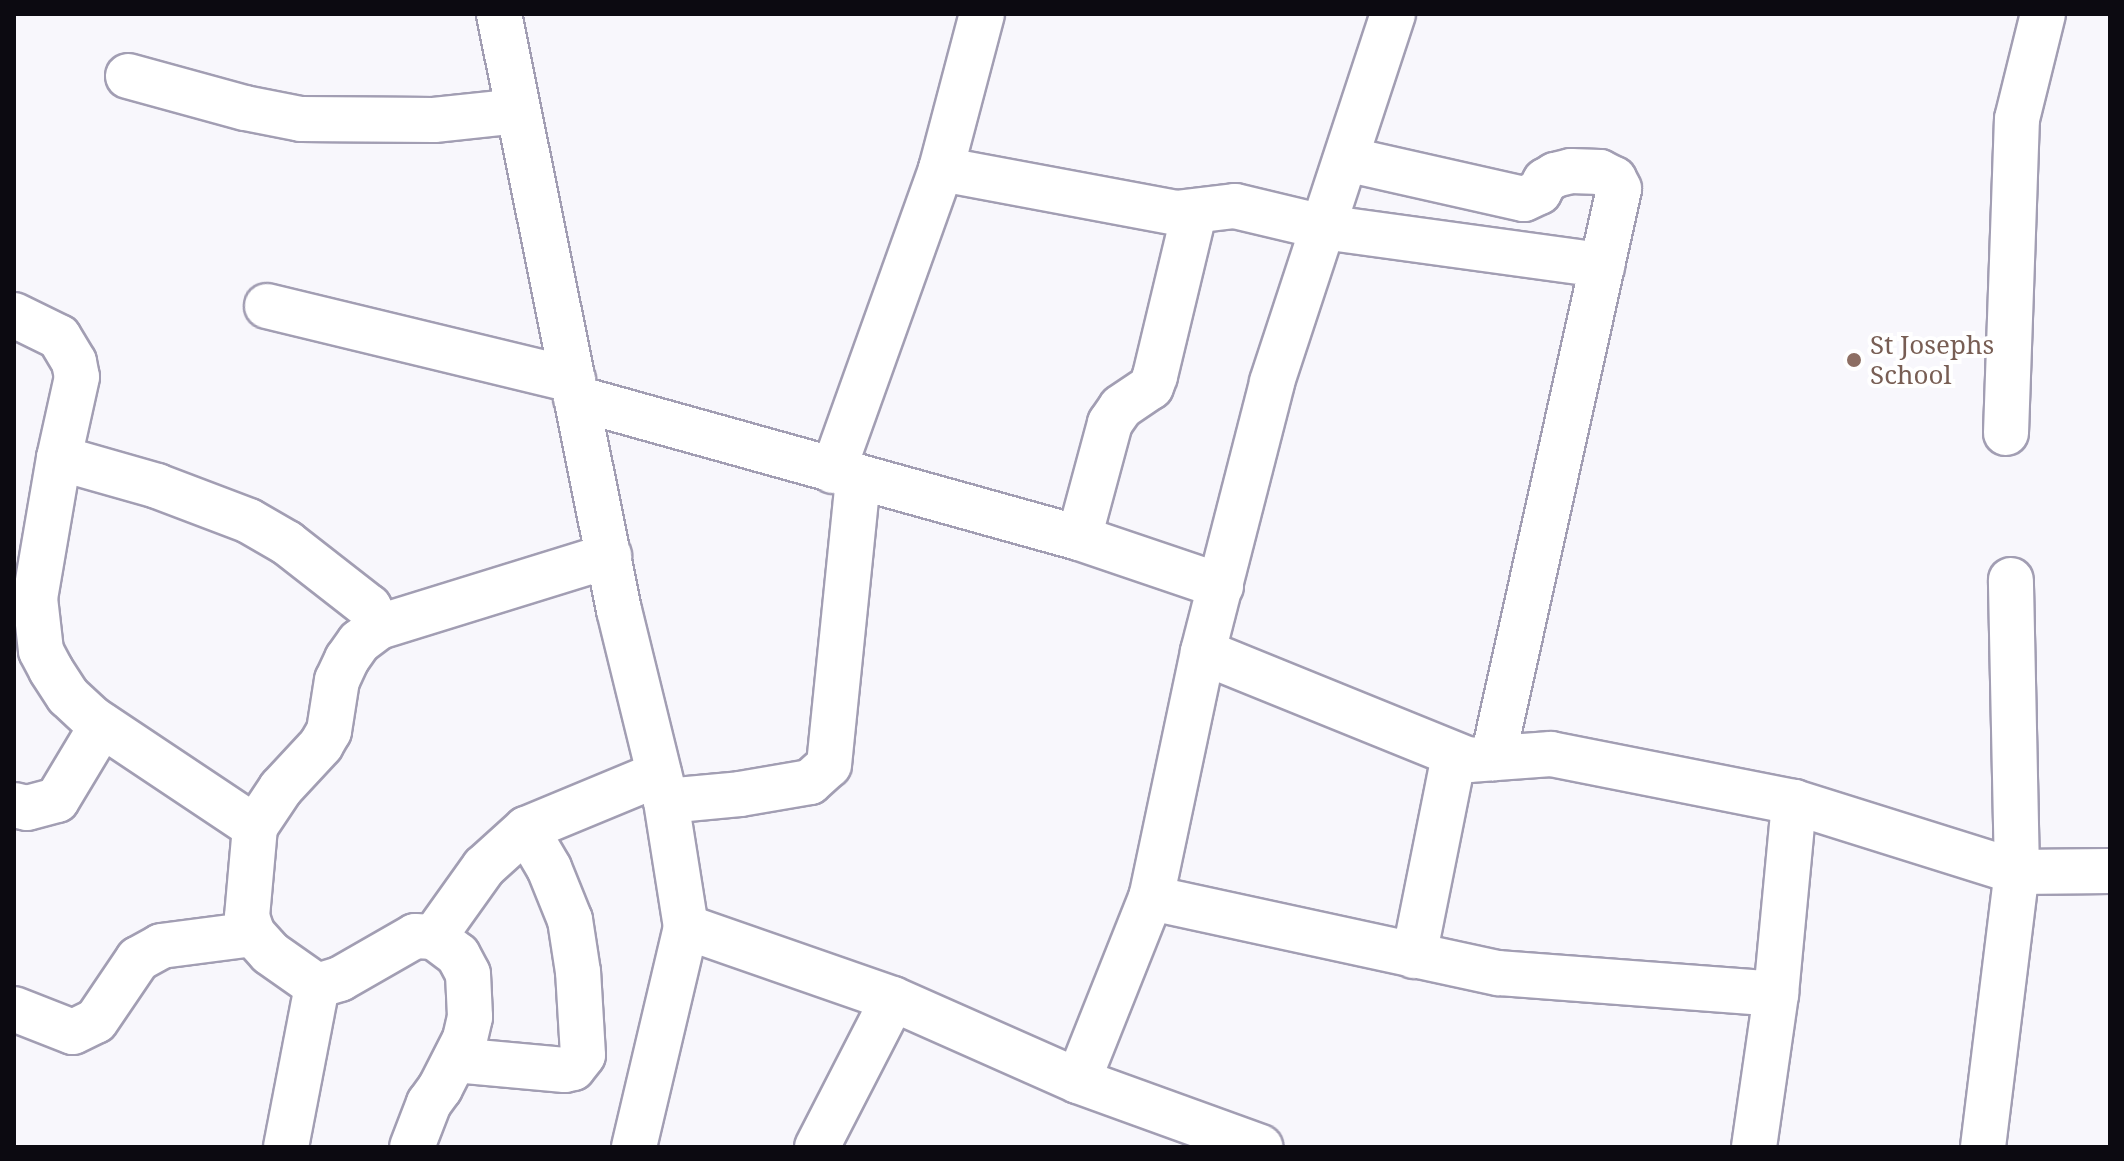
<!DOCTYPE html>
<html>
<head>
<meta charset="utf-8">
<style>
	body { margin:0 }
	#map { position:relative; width:2124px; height:1161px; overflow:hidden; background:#f8f7fc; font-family:"Noto Serif",serif }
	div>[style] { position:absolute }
	.roads { filter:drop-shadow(2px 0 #a29eb3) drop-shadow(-2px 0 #a29eb3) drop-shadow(0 2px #a29eb3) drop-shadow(0 -2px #a29eb3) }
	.minor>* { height:44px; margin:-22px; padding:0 22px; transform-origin:22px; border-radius:22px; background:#fff }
	.dots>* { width:22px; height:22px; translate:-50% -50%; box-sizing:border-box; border:4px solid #fff; border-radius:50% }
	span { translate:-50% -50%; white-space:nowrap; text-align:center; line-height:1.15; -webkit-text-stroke:8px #fff; paint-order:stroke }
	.education-label { font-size:26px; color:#785e54 }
	.left { translate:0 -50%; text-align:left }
	.frame { position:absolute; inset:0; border:16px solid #0c0a11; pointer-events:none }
</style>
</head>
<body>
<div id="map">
	<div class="roads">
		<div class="minor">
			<div style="left:499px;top:14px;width:608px;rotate:78.62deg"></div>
			<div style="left:619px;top:610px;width:197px;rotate:76.2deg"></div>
			<div style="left:666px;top:801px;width:128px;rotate:81deg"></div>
			<div style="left:686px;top:927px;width:226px;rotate:103.3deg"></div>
			<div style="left:1393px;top:14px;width:388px;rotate:108.2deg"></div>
			<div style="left:1272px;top:383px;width:278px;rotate:104.4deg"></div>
			<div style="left:1203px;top:652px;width:251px;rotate:101.9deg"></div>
			<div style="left:1151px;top:898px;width:356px;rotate:12.2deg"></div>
			<div style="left:1499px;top:973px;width:278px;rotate:4.3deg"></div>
			<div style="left:128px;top:76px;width:121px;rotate:15.3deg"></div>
			<div style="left:245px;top:108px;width:57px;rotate:11.1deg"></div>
			<div style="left:301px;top:119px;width:133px;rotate:0.4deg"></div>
			<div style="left:434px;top:120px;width:84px;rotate:-6.1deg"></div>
			<div style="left:1346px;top:159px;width:182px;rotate:12.7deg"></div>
			<div style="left:1524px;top:199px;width:17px;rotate:-25deg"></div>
			<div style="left:1539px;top:192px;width:13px;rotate:-61deg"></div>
			<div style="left:1545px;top:181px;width:12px;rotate:-31deg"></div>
			<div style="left:1555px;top:175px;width:16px;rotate:-14deg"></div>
			<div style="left:1571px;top:171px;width:29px;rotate:2deg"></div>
			<div style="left:1600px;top:172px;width:16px;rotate:27deg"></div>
			<div style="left:1614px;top:179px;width:11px;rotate:63deg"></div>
			<div style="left:1619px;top:189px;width:583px;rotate:102.49deg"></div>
			<div style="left:941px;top:169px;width:239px;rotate:10.6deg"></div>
			<div style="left:1176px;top:213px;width:59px;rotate:-6.8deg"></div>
			<div style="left:1235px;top:206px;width:90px;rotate:13.4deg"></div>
			<div style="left:1323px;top:227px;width:282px;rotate:7.8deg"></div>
			<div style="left:267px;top:306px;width:315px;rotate:13.6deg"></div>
			<div style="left:14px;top:315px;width:50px;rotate:26.1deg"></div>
			<div style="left:59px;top:337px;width:29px;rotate:59deg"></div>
			<div style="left:74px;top:362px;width:15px;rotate:79deg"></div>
			<div style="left:77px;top:377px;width:83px;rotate:102.5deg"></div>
			<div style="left:59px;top:458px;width:102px;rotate:15.9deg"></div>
			<div style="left:157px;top:486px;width:98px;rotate:20.8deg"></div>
			<div style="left:249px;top:521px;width:44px;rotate:30.1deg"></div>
			<div style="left:287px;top:543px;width:104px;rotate:38deg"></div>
			<div style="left:369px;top:607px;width:22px;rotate:63deg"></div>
			<div style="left:379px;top:627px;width:25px;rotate:143deg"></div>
			<div style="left:359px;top:642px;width:21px;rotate:125deg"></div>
			<div style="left:347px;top:659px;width:23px;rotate:115deg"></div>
			<div style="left:337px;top:680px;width:52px;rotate:98.9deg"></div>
			<div style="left:329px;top:731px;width:16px;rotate:120deg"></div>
			<div style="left:321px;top:745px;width:59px;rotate:132.9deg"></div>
			<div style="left:281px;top:788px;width:47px;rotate:123.7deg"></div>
			<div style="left:255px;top:827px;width:90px;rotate:95.1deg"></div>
			<div style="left:247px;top:917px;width:18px;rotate:71deg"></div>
			<div style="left:253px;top:934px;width:25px;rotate:48deg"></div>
			<div style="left:270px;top:953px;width:57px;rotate:35.1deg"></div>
			<div style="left:317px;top:986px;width:24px;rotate:-17deg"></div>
			<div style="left:340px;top:979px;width:86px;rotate:-29.8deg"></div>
			<div style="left:415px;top:936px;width:19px;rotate:3deg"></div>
			<div style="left:434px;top:937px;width:30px;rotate:37deg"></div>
			<div style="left:458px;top:955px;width:21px;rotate:62deg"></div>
			<div style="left:468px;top:974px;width:43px;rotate:87.3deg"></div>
			<div style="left:470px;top:1017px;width:23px;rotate:103deg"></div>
			<div style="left:465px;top:1039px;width:55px;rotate:117deg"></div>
			<div style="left:440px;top:1088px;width:19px;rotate:126deg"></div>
			<div style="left:429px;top:1103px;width:47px;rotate:111.1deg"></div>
			<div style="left:576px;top:398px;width:522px;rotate:15.55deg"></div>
			<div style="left:1079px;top:538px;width:150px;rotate:18.7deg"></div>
			<div style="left:2006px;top:433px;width:314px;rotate:-88deg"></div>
			<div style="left:2017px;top:119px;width:108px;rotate:-76.1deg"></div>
			<div style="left:59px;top:458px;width:142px;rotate:99.7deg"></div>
			<div style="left:35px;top:598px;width:53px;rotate:83.5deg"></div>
			<div style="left:41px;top:651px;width:21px;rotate:62deg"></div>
			<div style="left:51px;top:670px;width:31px;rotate:57deg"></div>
			<div style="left:68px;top:696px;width:34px;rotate:43deg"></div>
			<div style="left:93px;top:719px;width:195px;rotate:33.7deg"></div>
			<div style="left:833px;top:471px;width:321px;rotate:-70.3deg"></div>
			<div style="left:941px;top:169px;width:160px;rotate:-75.2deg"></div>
			<div style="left:1079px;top:538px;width:119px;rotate:-74.9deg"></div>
			<div style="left:1110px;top:423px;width:19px;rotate:-55deg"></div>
			<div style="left:1121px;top:407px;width:36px;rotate:-34deg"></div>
			<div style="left:1151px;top:387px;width:12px;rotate:-70deg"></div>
			<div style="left:1155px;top:376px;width:168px;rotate:-76.5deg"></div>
			<div style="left:379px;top:627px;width:241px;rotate:-17.2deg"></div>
			<div style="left:1203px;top:652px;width:287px;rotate:22.1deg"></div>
			<div style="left:1469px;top:760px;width:82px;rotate:-4.2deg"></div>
			<div style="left:1551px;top:754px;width:248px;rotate:11.2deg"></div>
			<div style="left:1794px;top:802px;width:234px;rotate:17.4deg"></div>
			<div style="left:2017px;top:872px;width:93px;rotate:-0.6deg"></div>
			<div style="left:666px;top:801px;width:74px;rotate:-5.4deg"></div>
			<div style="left:740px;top:794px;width:71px;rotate:-9.7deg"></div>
			<div style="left:810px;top:782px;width:25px;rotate:-42deg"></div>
			<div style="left:829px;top:765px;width:287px;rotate:-84.2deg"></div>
			<div style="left:14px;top:805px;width:13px;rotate:13deg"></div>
			<div style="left:27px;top:808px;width:31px;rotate:-15deg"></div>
			<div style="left:57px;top:800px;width:87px;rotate:-59deg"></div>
			<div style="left:686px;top:927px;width:219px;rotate:19.2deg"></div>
			<div style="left:893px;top:999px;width:202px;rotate:23.9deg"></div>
			<div style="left:1078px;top:1081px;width:194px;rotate:19.9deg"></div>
			<div style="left:434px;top:937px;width:86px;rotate:-54.5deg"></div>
			<div style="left:484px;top:867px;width:57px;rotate:-42.1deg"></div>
			<div style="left:526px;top:829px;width:144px;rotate:-22.5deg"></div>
			<div style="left:1414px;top:956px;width:205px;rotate:-78.7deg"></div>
			<div style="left:14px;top:1009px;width:63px;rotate:21.3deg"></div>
			<div style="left:73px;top:1032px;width:25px;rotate:-26deg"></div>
			<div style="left:96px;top:1021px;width:75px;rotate:-55.9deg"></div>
			<div style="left:138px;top:959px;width:26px;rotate:-29deg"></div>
			<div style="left:161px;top:946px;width:93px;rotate:-7.4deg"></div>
			<div style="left:455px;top:1060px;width:110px;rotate:5.2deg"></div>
			<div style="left:565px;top:1070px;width:8px;rotate:-14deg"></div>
			<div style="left:573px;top:1068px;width:16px;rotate:-52deg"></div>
			<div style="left:583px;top:1055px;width:83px;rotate:-93.4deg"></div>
			<div style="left:578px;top:972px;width:53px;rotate:-98.7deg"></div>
			<div style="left:570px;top:920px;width:56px;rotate:-112deg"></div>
			<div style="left:549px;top:868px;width:45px;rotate:-120.5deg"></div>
			<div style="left:1078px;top:1081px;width:197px;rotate:-68.3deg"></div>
			<div style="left:286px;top:1147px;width:164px;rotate:-79.1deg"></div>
			<div style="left:817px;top:1147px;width:166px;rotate:-62.8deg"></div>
			<div style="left:1754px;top:1147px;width:155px;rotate:-81.8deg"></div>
			<div style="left:1776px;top:994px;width:193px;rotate:-84.6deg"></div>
			<div style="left:1983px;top:1147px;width:277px;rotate:-83deg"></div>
			<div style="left:2017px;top:872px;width:292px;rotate:-91.2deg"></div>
		</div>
	</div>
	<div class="dots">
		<div style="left:1854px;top:360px;background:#8d6e63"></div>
	</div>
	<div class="education-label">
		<span class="left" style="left:1870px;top:360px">St Josephs<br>School</span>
	</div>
	<div class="frame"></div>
</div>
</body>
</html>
